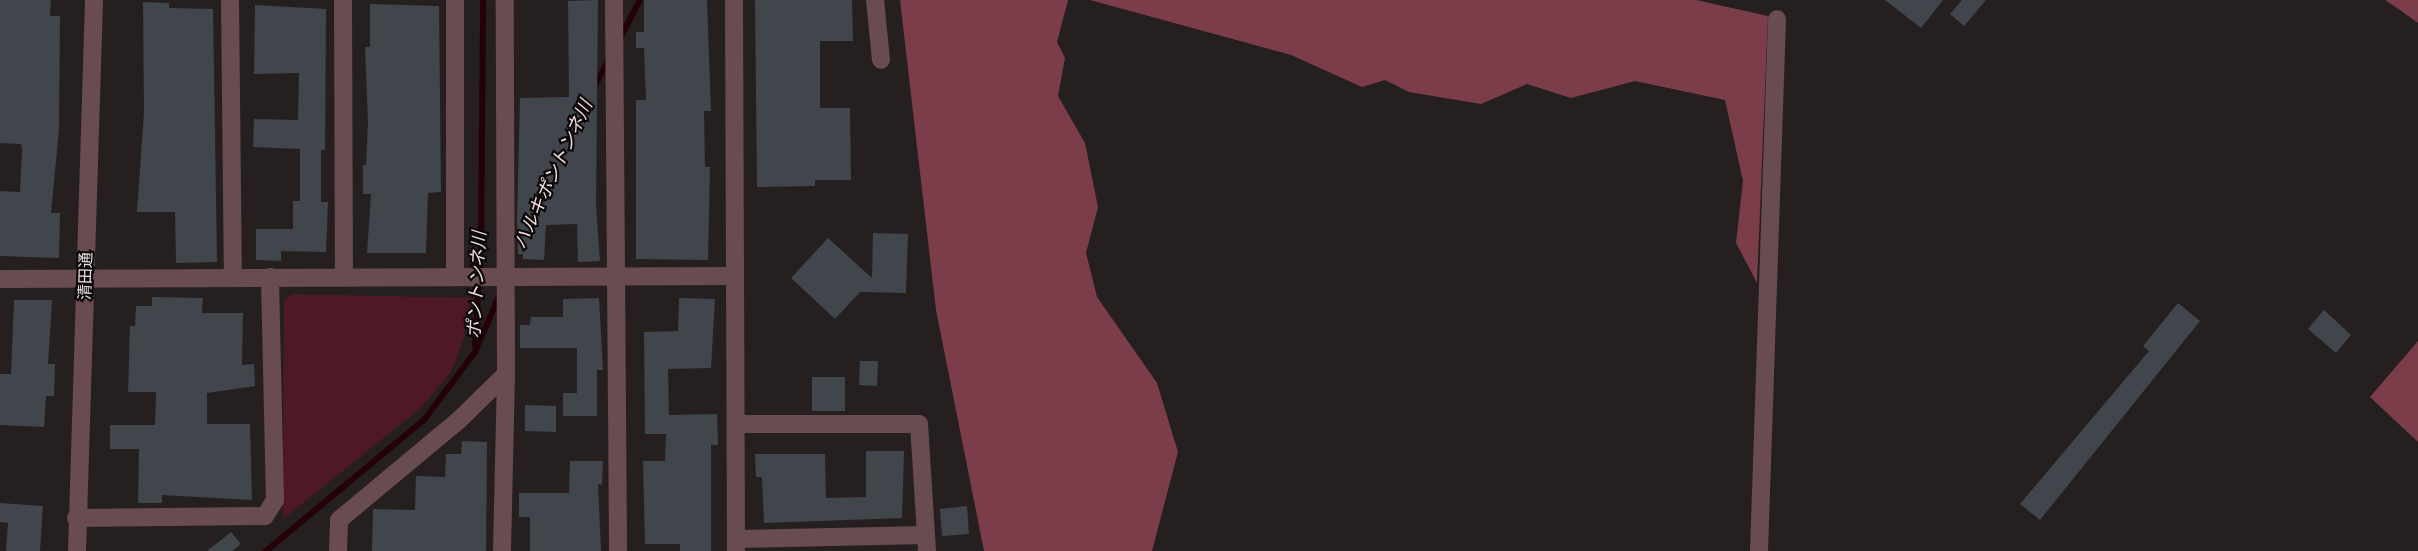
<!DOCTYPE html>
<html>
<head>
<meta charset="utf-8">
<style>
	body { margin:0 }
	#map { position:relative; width:2418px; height:551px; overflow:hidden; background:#261f20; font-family:"Source Sans 3","Noto Sans JP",sans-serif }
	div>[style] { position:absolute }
	.green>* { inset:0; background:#4e1925 }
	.forest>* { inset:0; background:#7b3d49 }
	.stream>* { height:6px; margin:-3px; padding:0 3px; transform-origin:3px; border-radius:3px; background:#240008 }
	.building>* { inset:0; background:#40464c }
	.minor>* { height:18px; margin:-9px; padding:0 9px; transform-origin:9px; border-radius:9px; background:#694c50 }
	span { translate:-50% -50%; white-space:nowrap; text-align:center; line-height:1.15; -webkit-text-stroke:4.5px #0d090a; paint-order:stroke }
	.street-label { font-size:16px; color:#e5dfe0 }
	.water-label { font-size:18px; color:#f1dcdf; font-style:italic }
</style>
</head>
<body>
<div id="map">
	<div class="green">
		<div style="clip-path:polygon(292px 294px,471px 298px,464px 338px,451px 372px,422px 407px,283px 519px,284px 300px)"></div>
	</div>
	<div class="forest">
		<div style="clip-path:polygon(900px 0,1068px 0,1057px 42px,1065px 58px,1058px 96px,1085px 143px,1098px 207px,1086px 253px,1097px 297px,1157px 383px,1178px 452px,1152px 551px,984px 551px,936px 310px)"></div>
		<div style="clip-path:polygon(1090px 0,1696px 0,1768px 16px,1757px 283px,1736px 243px,1743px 181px,1725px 100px,1635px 81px,1571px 98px,1527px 84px,1481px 104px,1409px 92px,1385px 80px,1362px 87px,1291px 55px)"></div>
		<div style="clip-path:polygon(2385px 0,2418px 0,2418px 23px,2400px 10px)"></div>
		<div style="clip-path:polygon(2418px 341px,2418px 442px,2370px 397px)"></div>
	</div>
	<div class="stream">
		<div style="left:620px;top:38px;width:43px;rotate:-62.2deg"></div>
		<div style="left:594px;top:88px;width:31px;rotate:-63deg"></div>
		<div style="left:475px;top:346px;width:102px;rotate:-86.6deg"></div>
		<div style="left:481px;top:244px;width:244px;rotate:-89.5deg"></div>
		<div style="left:266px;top:551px;width:205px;rotate:-39.7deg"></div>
		<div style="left:424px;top:420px;width:85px;rotate:-53.1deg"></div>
		<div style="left:475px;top:352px;width:63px;rotate:-66.7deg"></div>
	</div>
	<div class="building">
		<div style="clip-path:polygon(0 0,51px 0,50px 16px,60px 16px,59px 129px,51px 213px,60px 213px,59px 258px,0 256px,0 191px,20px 192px,22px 149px,21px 144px,0 143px)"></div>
		<div style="clip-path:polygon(598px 0,596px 205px,600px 261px,578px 262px,577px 224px,546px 225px,544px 260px,523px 259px,523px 254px,518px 254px,517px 222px,520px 98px,569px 97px,568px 1px)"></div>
		<div style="clip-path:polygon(644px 0,707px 0,711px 111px,704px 111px,705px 167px,710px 167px,708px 260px,636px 259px,636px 100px,646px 100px,644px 48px,636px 48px,636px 32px,644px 32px)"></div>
		<div style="clip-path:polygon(755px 0,852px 0,853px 41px,820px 41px,820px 108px,850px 108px,851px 180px,815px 180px,815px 186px,757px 187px)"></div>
		<div style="clip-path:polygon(1885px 0,1943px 0,1921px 28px)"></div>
		<div style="clip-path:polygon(1962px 0,1986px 0,1964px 26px,1950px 14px)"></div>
		<div style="clip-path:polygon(143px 2px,169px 3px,169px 8px,213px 9px,217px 262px,176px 263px,175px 212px,137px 212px,144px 112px)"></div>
		<div style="clip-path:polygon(370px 4px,439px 6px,441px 192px,428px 193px,426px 253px,367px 253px,371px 194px,363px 194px,363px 165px,366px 165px,368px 123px,365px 47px,370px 47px)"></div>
		<div style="clip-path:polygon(255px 5px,326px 9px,325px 150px,321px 150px,321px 202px,328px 202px,326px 252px,281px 251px,281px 261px,256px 260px,256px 229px,293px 229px,293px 201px,300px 201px,300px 149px,253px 147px,254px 119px,298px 120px,299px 73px,254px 74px)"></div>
		<div style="clip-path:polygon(873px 233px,908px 234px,906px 293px,860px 292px,835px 319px,791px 278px,828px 238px,872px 278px)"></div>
		<div style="clip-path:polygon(152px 297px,203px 298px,202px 313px,243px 313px,242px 365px,254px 364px,255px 386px,207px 393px,207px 424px,250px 424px,252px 500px,162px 495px,162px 503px,138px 503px,139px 449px,110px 449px,110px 425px,155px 425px,156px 392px,128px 392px,130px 326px,135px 326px,136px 306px,152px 306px)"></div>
		<div style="clip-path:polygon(599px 298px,603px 370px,597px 370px,597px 416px,563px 416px,563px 393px,577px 393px,577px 348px,520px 348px,520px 325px,530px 325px,531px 317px,563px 317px,563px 299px)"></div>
		<div style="clip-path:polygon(679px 298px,715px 299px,711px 368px,668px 369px,669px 415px,717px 414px,718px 445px,711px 445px,711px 551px,680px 551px,680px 544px,645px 544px,643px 461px,665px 461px,666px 434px,645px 434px,644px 332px,678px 331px)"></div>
		<div style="clip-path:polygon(14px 300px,52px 300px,48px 364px,55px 364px,54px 396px,46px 396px,44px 427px,0 425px,0 374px,11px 374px)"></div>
		<div style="clip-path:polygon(2178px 303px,2200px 321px,2040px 520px,2020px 504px,2149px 351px,2143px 346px)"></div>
		<div style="clip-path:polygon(2324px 310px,2351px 335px,2336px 353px,2308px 329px)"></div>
		<div style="clip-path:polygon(860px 361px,878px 361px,877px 386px,859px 385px)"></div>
		<div style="clip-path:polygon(812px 377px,845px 377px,845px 411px,812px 411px)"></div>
		<div style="clip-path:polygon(525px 405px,556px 406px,556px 432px,525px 431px)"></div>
		<div style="clip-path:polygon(462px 441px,487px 442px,486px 551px,372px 551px,373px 509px,415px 510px,416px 476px,445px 477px,446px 454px,461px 454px)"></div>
		<div style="clip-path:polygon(866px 451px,904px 451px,902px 518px,764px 523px,762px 477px,756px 477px,755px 454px,825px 454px,826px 498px,866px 497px)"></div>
		<div style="clip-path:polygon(570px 461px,603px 461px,602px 485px,598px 484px,601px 551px,530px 551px,530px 517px,519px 517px,519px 493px,569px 493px)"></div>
		<div style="clip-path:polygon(0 503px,43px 506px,40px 551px,6px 551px,8px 523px,0 522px)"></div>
		<div style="clip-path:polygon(967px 506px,969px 534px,942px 536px,940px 509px)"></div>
		<div style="clip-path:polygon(231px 532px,241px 544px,232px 551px,207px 551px)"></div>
	</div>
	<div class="minor">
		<div style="left:230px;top:0;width:277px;rotate:89.4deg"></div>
		<div style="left:343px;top:0;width:277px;rotate:89.8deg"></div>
		<div style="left:614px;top:0;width:551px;rotate:89.58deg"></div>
		<div style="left:734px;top:0;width:551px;rotate:89.79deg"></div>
		<div style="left:875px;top:0;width:60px;rotate:84.3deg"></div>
		<div style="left:455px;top:277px;width:277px;rotate:-90deg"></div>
		<div style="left:0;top:279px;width:734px;rotate:-0.23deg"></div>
		<div style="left:737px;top:424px;width:182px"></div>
		<div style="left:919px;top:424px;width:127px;rotate:86.4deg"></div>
		<div style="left:76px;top:518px;width:189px;rotate:-0.6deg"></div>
		<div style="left:265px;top:516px;width:19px;rotate:-58deg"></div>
		<div style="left:275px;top:500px;width:223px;rotate:-91.3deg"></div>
		<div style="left:736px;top:539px;width:189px;rotate:-1.2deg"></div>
		<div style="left:77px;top:551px;width:551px;rotate:-88.23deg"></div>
		<div style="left:338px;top:551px;width:31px;rotate:-88deg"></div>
		<div style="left:339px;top:520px;width:155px;rotate:-39.8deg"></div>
		<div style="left:458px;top:421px;width:67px;rotate:-44.4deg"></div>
		<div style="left:502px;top:551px;width:177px;rotate:-88.7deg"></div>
		<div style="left:506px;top:374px;width:374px;rotate:-90.2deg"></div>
		<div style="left:1759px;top:551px;width:532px;rotate:-88.06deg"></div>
	</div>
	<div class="street-label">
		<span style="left:86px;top:276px;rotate:-88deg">清田通</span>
	</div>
	<div class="water-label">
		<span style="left:554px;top:175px;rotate:-65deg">ハルキポントンネ川</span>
		<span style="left:478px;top:285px;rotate:-87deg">ポントンネ川</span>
	</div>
</div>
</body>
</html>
